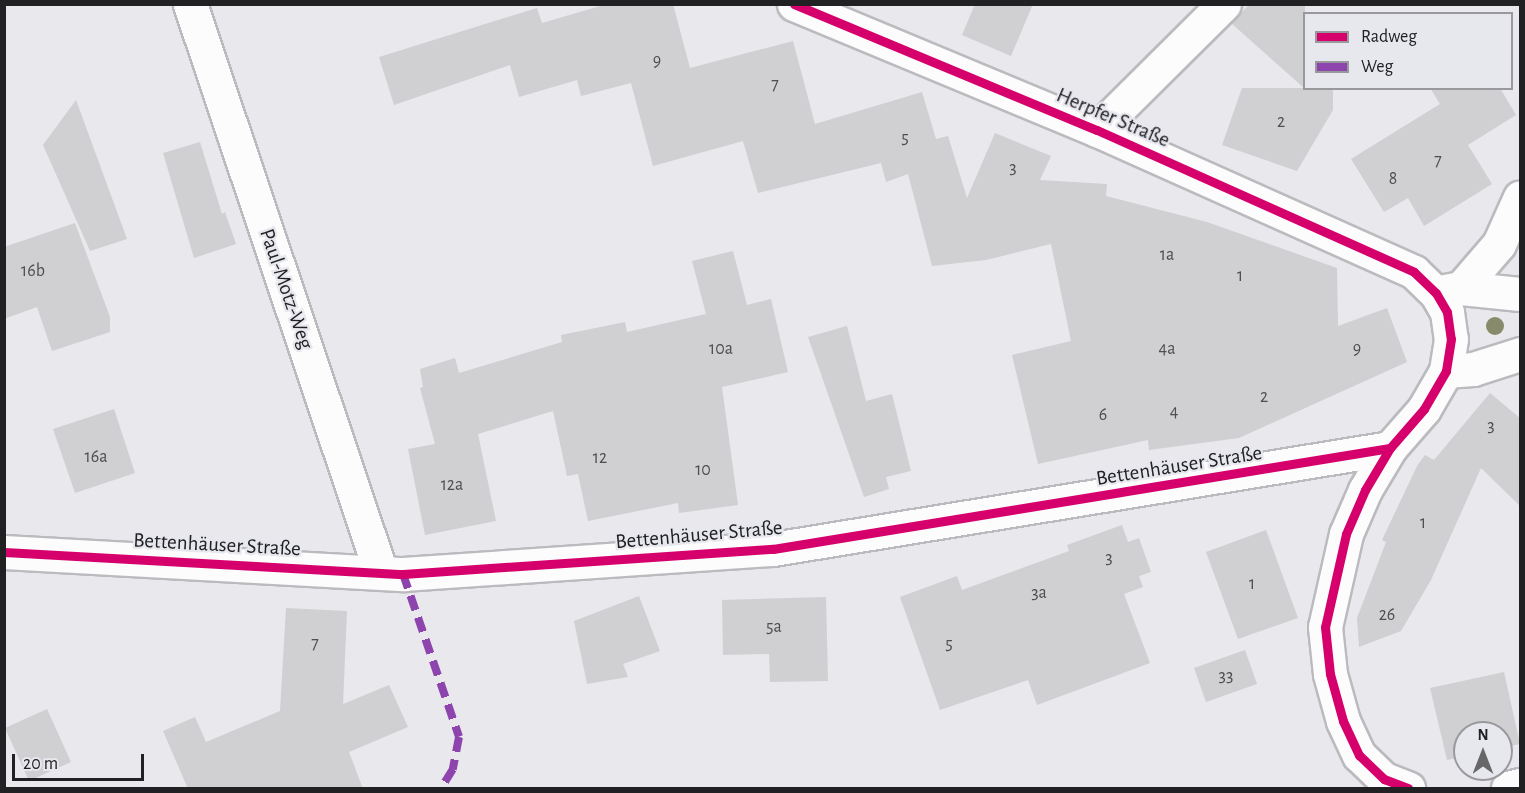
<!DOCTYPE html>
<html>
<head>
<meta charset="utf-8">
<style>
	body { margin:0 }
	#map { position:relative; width:1525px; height:793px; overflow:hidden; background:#e8e8ed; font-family:"Alegreya Sans",sans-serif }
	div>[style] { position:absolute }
	.building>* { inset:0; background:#d0cfd1 }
	.roads { filter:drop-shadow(2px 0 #bbbbbf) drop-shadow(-2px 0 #bbbbbf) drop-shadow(0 2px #bbbbbf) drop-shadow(0 -2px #bbbbbf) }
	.minor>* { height:33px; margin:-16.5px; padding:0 16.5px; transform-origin:16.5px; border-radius:16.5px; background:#fcfcfc }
	.quiet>* { height:8px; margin-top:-4px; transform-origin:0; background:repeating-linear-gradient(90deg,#8e44ad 0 15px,transparent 0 23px) }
	.cycleway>* { height:9px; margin:-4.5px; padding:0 4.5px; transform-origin:4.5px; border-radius:4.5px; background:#d6006c }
	.trees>* { width:18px; height:18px; margin:-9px; border-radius:50%; background:#888b6b }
	span { translate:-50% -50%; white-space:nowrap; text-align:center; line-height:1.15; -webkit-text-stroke:4.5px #e7e7ee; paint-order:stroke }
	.number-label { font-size:18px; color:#4e4e50 }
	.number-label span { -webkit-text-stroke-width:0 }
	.street-label { font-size:21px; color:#212124 }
	.frame { position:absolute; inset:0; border:6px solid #212124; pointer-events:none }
	.legend { position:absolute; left:1303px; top:12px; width:210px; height:78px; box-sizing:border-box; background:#e7e7ee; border:2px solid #98989d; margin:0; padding:8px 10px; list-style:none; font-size:18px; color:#212124 }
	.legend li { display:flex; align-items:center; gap:12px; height:30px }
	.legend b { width:30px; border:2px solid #98989d }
	.north { position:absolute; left:1453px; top:721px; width:60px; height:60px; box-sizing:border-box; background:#e7e7ee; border:2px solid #98989d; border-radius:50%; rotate:0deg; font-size:16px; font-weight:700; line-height:24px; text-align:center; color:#212124 }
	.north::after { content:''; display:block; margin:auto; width:21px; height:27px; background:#67676a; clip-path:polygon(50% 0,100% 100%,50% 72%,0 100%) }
	.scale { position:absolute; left:12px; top:754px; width:132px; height:27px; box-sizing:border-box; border:3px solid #212124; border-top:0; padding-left:8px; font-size:18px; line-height:21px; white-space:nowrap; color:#212124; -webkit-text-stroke:4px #e7e7ee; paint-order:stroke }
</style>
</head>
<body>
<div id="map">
	<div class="building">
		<div style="clip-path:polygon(607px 4px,673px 4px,690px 68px,793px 41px,815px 124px,922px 92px,936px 139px,948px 136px,967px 198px,995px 133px,1051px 156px,1040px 180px,1107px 184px,1106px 196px,1207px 222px,1337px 268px,1338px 326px,1387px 308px,1407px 362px,1239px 438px,1149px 450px,1148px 440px,1038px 464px,1012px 355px,1071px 341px,1051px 244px,986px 260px,932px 266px,908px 174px,886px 182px,881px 163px,758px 193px,743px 141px,653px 166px,631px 83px,581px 96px,577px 80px,519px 97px,510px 65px,394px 105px,379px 57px,537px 8px,542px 23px)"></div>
		<div style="clip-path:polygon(975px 4px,1033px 4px,1011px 56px,962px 35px)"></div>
		<div style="clip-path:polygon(1250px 4px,1305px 4px,1305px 88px,1333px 88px,1333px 110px,1297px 171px,1222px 145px,1242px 88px,1304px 88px,1231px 23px)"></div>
		<div style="clip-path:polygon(1430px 88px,1500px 88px,1516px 115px,1468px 145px,1492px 184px,1424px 226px,1408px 198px,1384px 212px,1351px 159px,1440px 104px)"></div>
		<div style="clip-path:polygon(76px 100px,127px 239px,90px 251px,43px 145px)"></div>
		<div style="clip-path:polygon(200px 142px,222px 214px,225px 212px,236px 244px,194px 258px,163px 153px)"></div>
		<div style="clip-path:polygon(75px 223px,110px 317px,110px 332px,52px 351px,37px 307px,4px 319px,4px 247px)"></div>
		<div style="clip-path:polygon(733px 251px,747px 305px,771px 299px,788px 372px,722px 387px,738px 505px,679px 513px,678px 503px,588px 521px,578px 474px,567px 476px,553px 411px,478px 434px,496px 521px,425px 535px,408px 449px,435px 444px,420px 388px,423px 387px,420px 369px,455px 358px,459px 373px,562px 342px,561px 335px,625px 322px,627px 332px,706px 314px,692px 261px)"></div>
		<div style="clip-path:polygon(847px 326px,866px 401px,892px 394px,911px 471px,886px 477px,889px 489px,864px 497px,808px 337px)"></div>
		<div style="clip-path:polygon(1490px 393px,1521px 419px,1521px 507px,1481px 468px,1431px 580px,1401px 631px,1359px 647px,1357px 618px,1386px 542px,1382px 540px,1417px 466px,1425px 455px,1434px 460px)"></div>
		<div style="clip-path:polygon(114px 409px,135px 473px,75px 493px,53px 429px)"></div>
		<div style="clip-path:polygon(1122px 525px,1128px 542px,1139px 538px,1151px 572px,1139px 576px,1143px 587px,1124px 594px,1150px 663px,1037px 705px,1028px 680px,940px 710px,900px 597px,957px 576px,962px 590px,1069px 551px,1067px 545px)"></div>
		<div style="clip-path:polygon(1266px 530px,1298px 618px,1238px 639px,1206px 552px)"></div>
		<div style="clip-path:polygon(639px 596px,660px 651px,623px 664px,628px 677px,587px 684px,574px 621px)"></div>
		<div style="clip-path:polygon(826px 597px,828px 681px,770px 682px,769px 654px,723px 655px,722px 600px)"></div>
		<div style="clip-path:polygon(286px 608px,347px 611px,343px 704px,389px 685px,408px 727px,349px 752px,363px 789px,188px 789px,163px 731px,195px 717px,206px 742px,280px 711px)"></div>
		<div style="clip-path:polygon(1245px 650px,1257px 684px,1206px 702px,1194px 668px)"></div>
		<div style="clip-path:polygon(1504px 672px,1520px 744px,1501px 748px,1501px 733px,1465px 733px,1465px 756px,1447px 760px,1430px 688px)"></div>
		<div style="clip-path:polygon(47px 709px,71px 762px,29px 781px,5px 728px)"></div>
	</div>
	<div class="roads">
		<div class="minor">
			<div style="left:190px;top:4px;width:600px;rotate:71.44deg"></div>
			<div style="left:794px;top:4px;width:328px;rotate:22.6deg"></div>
			<div style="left:1097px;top:130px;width:347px;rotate:24.1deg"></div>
			<div style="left:1414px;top:272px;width:30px;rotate:44deg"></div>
			<div style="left:1436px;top:293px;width:22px;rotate:60deg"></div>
			<div style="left:1447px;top:312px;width:27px;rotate:82deg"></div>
			<div style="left:1451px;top:339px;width:32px;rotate:99deg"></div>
			<div style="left:1446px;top:371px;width:44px;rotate:120.1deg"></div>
			<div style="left:1424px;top:409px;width:52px;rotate:131.1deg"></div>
			<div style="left:1390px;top:448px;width:49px;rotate:120.8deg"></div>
			<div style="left:1365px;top:490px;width:48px;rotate:113.4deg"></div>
			<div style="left:1346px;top:534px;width:95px;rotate:102.7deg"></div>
			<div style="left:1325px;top:627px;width:47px;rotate:83.9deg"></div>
			<div style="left:1330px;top:674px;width:49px;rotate:74.5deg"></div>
			<div style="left:1343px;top:721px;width:38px;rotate:65deg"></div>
			<div style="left:1359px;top:755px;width:35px;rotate:44deg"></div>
			<div style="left:1384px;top:779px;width:26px;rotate:21deg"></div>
			<div style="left:1097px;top:130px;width:179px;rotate:-44.8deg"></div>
			<div style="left:1461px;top:288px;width:58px;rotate:-49.2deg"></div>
			<div style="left:1499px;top:244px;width:51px;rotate:-65.9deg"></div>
			<div style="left:1445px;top:291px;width:16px;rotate:-11deg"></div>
			<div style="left:1461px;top:288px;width:59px;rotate:5.8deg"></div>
			<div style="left:1446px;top:371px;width:27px;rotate:-4deg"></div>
			<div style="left:1473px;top:369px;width:49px;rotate:-17.7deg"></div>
			<div style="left:4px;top:552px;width:400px;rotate:3.2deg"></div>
			<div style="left:403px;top:574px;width:371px;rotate:-3.9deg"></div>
			<div style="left:773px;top:549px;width:625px;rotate:-9.3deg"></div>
			<div style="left:1508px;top:788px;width:12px;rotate:-14deg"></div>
		</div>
	</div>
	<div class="quiet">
		<div style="left:403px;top:574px;width:172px;rotate:71deg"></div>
		<div style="left:459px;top:737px;width:33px;rotate:101deg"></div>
		<div style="left:453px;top:769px;width:22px;rotate:122deg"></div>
	</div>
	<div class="cycleway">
		<div style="left:794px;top:4px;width:328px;rotate:22.6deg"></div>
		<div style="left:1097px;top:130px;width:347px;rotate:24.1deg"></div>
		<div style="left:1414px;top:272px;width:30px;rotate:44deg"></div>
		<div style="left:1436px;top:293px;width:22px;rotate:60deg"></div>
		<div style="left:1447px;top:312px;width:27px;rotate:82deg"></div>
		<div style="left:1451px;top:339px;width:32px;rotate:99deg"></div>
		<div style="left:1446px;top:371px;width:44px;rotate:120.1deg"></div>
		<div style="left:1424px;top:409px;width:52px;rotate:131.1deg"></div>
		<div style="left:1390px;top:448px;width:49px;rotate:120.8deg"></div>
		<div style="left:1365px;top:490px;width:48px;rotate:113.4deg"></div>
		<div style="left:1346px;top:534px;width:95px;rotate:102.7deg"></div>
		<div style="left:1325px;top:627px;width:47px;rotate:83.9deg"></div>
		<div style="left:1330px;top:674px;width:49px;rotate:74.5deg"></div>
		<div style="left:1343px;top:721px;width:38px;rotate:65deg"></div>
		<div style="left:1359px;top:755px;width:35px;rotate:44deg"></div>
		<div style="left:1384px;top:779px;width:26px;rotate:21deg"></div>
		<div style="left:4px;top:552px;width:400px;rotate:3.2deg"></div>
		<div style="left:403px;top:574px;width:371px;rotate:-3.9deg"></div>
		<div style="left:773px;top:549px;width:625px;rotate:-9.3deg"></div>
	</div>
	<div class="trees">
		<div style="left:1495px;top:326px"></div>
	</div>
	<div class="number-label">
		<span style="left:657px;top:61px">9</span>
		<span style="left:775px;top:85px">7</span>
		<span style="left:1281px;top:122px">2</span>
		<span style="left:905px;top:138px">5</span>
		<span style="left:1438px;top:161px">7</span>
		<span style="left:1013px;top:168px">3</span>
		<span style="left:1393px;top:179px">8</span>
		<span style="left:1167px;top:255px">1a</span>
		<span style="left:33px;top:271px">16b</span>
		<span style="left:1240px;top:276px">1</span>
		<span style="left:721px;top:349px">10a</span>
		<span style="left:1167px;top:349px">4a</span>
		<span style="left:1357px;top:349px">9</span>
		<span style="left:1264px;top:397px">2</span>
		<span style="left:1174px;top:412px">4</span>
		<span style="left:1103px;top:415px">6</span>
		<span style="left:1491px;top:426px">3</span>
		<span style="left:96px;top:457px">16a</span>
		<span style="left:600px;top:458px">12</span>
		<span style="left:703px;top:470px">10</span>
		<span style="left:452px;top:485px">12a</span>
		<span style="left:1423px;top:523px">1</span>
		<span style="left:1109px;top:558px">3</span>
		<span style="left:1252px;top:584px">1</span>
		<span style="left:1039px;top:593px">3a</span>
		<span style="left:1387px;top:615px">26</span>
		<span style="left:774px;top:627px">5a</span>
		<span style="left:315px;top:644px">7</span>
		<span style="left:949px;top:644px">5</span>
		<span style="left:1226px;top:676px">33</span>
	</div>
	<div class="street-label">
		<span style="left:1113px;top:118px;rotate:23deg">Herpfer Straße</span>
		<span style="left:286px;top:289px;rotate:71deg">Paul-Motz-Weg</span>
		<span style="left:1179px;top:466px;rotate:-9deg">Bettenhäuser Straße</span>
		<span style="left:699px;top:535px;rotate:-5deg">Bettenhäuser Straße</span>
		<span style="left:217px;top:545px;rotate:3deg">Bettenhäuser Straße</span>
	</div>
	<div class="frame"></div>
	<ul class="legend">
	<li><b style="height:8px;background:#d6006c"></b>Radweg</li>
	<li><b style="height:8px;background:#8e44ad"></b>Weg</li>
	</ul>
	<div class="north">N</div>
	<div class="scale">20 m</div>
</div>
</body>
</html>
